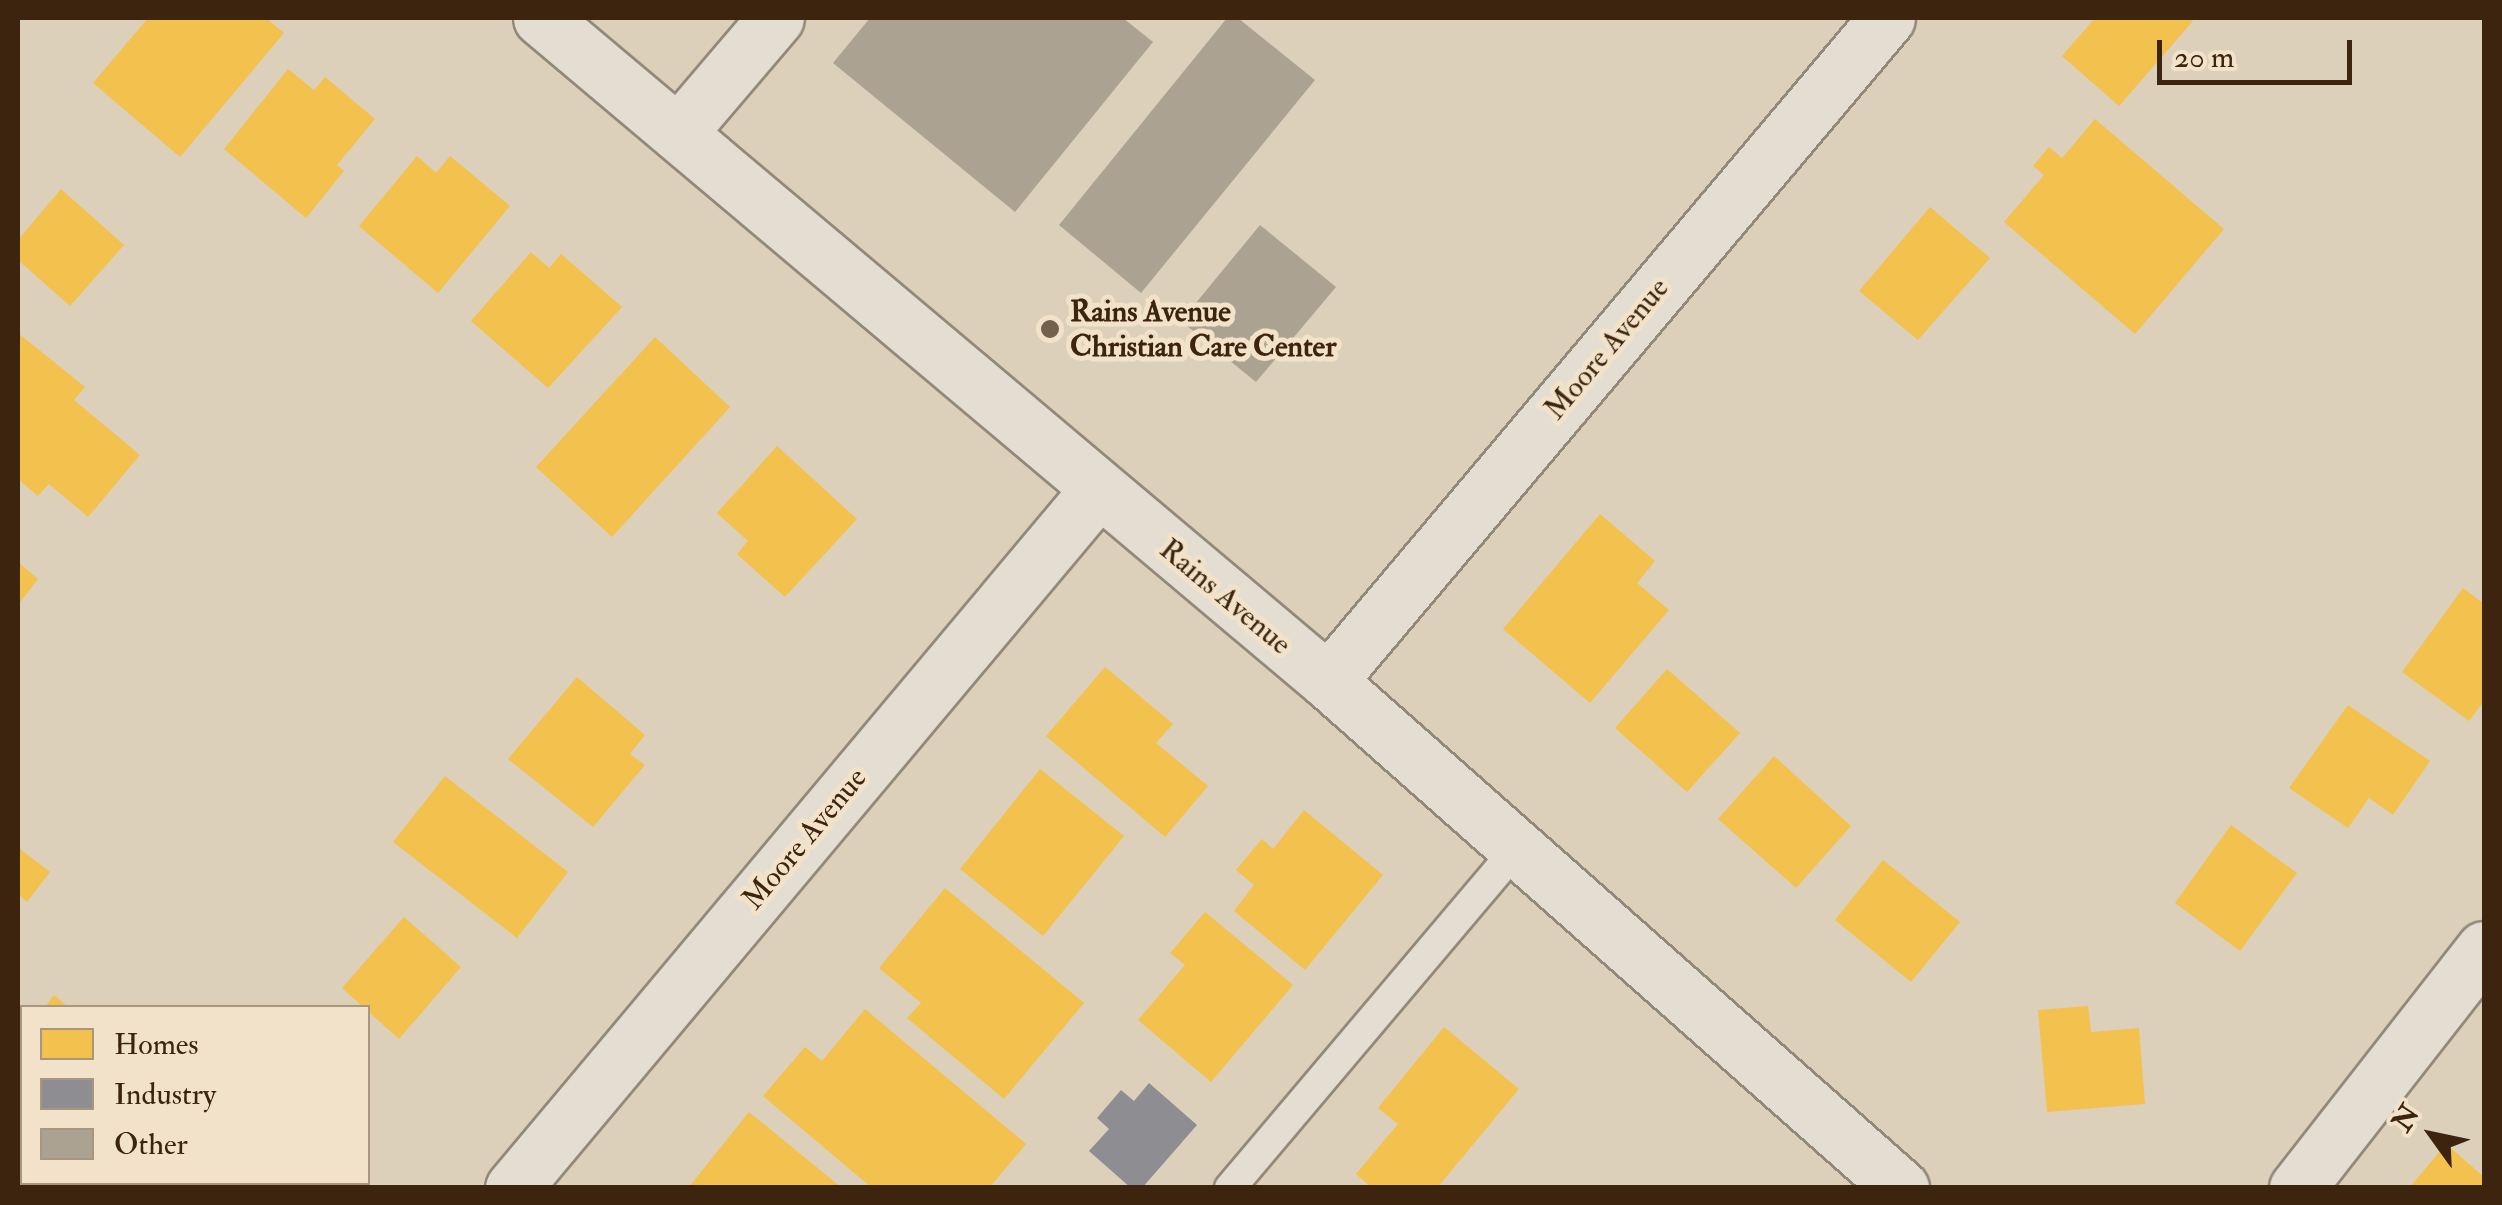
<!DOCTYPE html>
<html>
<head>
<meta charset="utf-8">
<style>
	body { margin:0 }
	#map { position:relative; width:2502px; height:1205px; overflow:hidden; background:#dcd0ba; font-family:"IM FELL Double Pica",serif }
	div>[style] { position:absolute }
	.homes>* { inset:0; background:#f2c14e }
	.industry>* { inset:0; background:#8d8d92 }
	.building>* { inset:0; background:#aca292 }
	.roads { filter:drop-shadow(2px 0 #93897a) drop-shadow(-2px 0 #93897a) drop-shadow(0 2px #93897a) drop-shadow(0 -2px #93897a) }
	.service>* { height:30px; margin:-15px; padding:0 15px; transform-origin:15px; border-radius:15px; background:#e3ddd2 }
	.minor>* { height:55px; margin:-27.5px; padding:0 27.5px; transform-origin:27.5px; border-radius:27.5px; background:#e3ddd2 }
	.tertiary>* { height:55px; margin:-27.5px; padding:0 27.5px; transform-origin:27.5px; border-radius:27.5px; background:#e3ddd2 }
	.dots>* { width:28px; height:28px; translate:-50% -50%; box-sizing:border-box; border:5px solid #f1e2c9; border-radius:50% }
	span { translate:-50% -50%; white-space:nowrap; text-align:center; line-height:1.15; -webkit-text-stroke:10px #f1e2c9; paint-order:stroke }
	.poi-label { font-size:30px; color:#3c240f; font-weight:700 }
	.left { translate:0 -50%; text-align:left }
	.street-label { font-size:30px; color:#3c240f }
	.frame { position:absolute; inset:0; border:20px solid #3c240f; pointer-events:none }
	.legend { position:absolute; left:20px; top:1005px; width:350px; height:180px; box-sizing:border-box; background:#f1e2c9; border:2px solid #a9967f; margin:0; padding:12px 18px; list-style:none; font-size:30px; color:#3c240f }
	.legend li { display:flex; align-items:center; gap:20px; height:50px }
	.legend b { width:50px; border:2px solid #a9967f }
	.north { position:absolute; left:2382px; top:1085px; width:100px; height:100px; -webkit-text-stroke:8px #f1e2c9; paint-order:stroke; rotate:303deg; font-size:28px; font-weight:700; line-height:40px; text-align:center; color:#3c240f }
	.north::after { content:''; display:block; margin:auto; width:35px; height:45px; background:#3c240f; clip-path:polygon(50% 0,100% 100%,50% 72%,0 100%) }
	.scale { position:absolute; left:2157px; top:40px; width:195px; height:45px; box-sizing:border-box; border:5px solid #3c240f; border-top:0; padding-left:12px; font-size:30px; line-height:35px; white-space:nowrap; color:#3c240f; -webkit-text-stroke:8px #f1e2c9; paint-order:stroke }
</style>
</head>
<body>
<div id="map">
	<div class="homes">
		<div style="clip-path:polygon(148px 18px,266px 18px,284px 33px,180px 157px,93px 83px)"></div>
		<div style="clip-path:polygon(2095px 18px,2188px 18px,2193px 21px,2119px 106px,2062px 56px)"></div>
		<div style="clip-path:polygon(288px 69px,314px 90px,325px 77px,375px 119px,337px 165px,344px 171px,306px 218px,224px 149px)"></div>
		<div style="clip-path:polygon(2095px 119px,2224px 229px,2135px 334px,2004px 222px,2044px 175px,2033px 166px,2049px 147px,2062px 158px)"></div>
		<div style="clip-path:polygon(417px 156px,436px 173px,450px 156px,510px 206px,438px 293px,359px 226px)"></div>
		<div style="clip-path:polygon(61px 189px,124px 245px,70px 306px,18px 260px,18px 240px)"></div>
		<div style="clip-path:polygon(1930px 207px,1990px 258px,1918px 340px,1859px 291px)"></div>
		<div style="clip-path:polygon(531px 252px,549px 268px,561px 254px,622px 307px,548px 388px,471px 321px)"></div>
		<div style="clip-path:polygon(18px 333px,85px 387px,74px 400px,140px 455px,88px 517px,49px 484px,38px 496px,18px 479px)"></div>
		<div style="clip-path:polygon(655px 337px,730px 407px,612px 537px,536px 467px)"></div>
		<div style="clip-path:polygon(777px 446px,857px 519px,785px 597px,737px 554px,748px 541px,717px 513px)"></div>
		<div style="clip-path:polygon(1600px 514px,1655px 561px,1637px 583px,1669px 610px,1590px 703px,1503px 629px)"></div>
		<div style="clip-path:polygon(18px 562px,38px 579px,18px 605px)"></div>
		<div style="clip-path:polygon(2463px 588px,2484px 604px,2484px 701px,2469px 721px,2402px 672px)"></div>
		<div style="clip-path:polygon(1105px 667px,1173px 724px,1156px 743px,1208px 786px,1165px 837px,1046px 736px)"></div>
		<div style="clip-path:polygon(1667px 669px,1740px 733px,1687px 792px,1615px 728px)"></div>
		<div style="clip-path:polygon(577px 677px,645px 735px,630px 754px,645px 765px,593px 827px,508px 759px)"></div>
		<div style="clip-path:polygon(2348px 705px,2430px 761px,2393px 815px,2369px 798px,2348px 828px,2289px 788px)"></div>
		<div style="clip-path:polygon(1774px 756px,1851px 826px,1796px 888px,1718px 819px)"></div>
		<div style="clip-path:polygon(1040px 769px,1124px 836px,1043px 936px,960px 869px)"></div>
		<div style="clip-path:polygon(445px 776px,568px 872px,517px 938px,393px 842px)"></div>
		<div style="clip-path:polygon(1304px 810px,1383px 875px,1305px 970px,1234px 911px,1254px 885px,1236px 870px,1262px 839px,1273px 849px)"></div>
		<div style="clip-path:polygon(2231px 825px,2297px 873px,2240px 951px,2175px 903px)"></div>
		<div style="clip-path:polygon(20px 849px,50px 872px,27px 902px,18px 894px)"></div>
		<div style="clip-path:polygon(1883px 860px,1960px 922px,1911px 982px,1835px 920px)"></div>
		<div style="clip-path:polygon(945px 888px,1084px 1003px,1004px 1099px,907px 1018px,921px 1003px,879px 968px)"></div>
		<div style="clip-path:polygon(1205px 912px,1293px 985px,1211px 1082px,1138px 1020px,1185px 965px,1170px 953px)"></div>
		<div style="clip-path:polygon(404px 917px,461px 967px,399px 1039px,342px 988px)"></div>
		<div style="clip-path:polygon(54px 995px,69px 1008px,44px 1008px)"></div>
		<div style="clip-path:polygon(2088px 1006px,2091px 1032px,2139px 1028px,2145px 1104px,2047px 1112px,2038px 1010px)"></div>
		<div style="clip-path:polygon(865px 1009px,1026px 1144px,989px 1188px,872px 1188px,763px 1096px,805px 1047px,822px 1061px)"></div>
		<div style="clip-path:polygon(1444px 1027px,1519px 1089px,1437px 1188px,1372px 1188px,1356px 1174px,1398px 1124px,1378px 1108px)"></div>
		<div style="clip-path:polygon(22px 1033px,22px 1094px,18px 1090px,18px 1039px)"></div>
		<div style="clip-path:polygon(749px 1112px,842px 1188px,688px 1188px)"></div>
		<div style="clip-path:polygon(2446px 1144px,2484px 1177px,2484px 1188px,2409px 1188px)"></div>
		<div style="clip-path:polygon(126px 1182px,276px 1182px,282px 1188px,132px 1188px)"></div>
	</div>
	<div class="industry">
		<div style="clip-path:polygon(1149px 1083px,1197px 1125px,1142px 1188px,1131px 1188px,1089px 1151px,1109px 1129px,1097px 1118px,1121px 1090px,1134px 1101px)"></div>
	</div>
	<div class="building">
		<div style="clip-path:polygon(870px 18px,1123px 18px,1153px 42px,1015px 212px,833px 63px)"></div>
		<div style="clip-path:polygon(1227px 18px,1238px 18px,1315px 80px,1141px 293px,1059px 225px)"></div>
		<div style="clip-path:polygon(1260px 225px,1336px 287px,1256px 382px,1181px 321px)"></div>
	</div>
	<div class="roads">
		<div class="service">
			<div style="left:1230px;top:1188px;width:445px;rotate:-49.8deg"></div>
		</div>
		<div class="minor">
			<div style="left:678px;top:133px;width:151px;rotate:-49.6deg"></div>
			<div style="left:1328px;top:681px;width:867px;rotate:-49.86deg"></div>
			<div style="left:513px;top:1188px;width:909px;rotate:-50.04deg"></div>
			<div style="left:2297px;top:1188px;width:303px;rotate:-52deg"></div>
		</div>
		<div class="tertiary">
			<div style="left:541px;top:18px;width:1029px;rotate:40.11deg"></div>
			<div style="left:1328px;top:681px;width:765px;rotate:41.5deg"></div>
		</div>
	</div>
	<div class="dots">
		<div style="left:1050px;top:329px;background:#74604b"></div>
	</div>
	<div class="poi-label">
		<span class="left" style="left:1070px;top:329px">Rains Avenue<br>Christian Care Center</span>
	</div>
	<div class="street-label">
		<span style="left:1607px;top:349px;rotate:-50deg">Moore Avenue</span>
		<span style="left:1225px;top:597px;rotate:40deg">Rains Avenue</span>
		<span style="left:805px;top:839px;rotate:-50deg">Moore Avenue</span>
	</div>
	<div class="frame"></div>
	<ul class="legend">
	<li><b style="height:28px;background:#f2c14e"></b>Homes</li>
	<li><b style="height:28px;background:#8d8d92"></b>Industry</li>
	<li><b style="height:28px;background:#aca292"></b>Other</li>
	</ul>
	<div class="north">N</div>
	<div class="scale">20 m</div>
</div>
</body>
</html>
